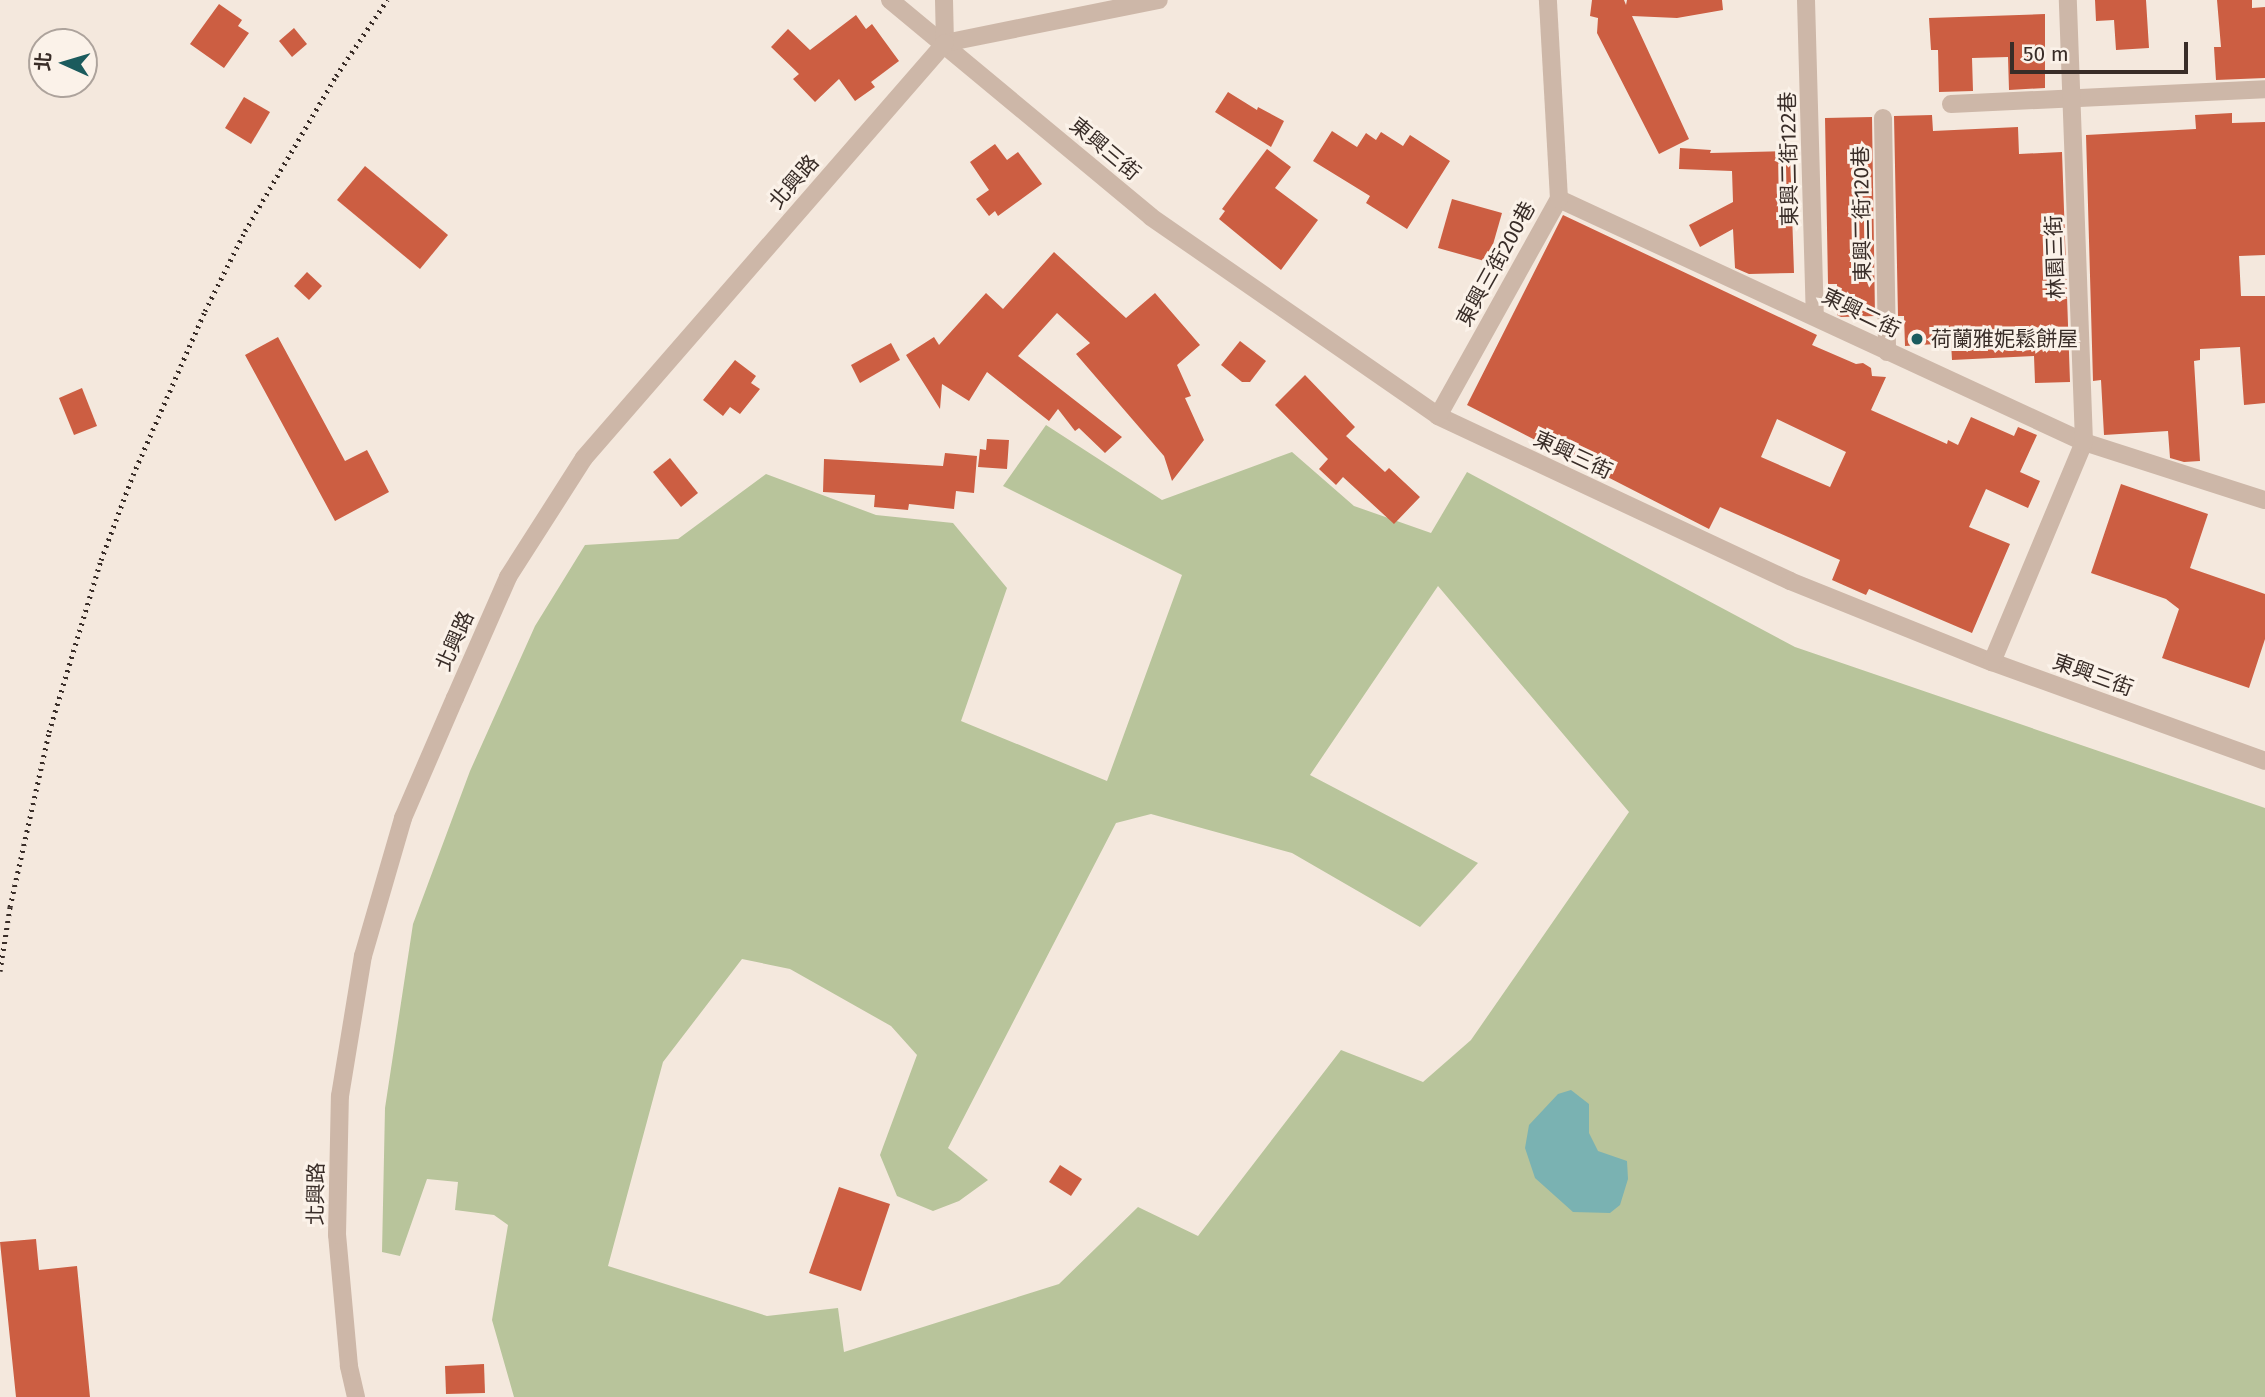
<!DOCTYPE html>
<html>
<head>
<meta charset="utf-8">
<style>
	body { margin:0 }
	#map { position:relative; width:2265px; height:1397px; overflow:hidden; background:#f4e8dd; font-family:"Fira Sans","Noto Sans TC",sans-serif }
	div>[style] { position:absolute }
	.green>* { inset:0; background:#b8c49b }
	.water>* { inset:0; background:#7ab2b2 }
	.building>* { inset:0; background:#cc5e42 }
	.minor>* { height:18px; margin:-9px; padding:0 9px; transform-origin:9px; border-radius:9px; background:#cdb7a8 }
	.rail>* { height:5px; margin-top:-2.5px; transform-origin:0; background:repeating-linear-gradient(90deg,#392d28 0 2px,transparent 0 7px) }
	.dots>* { width:19px; height:19px; translate:-50% -50%; box-sizing:border-box; border:4px solid #fbf2e9; border-radius:50% }
	span { translate:-50% -50%; white-space:nowrap; text-align:center; line-height:1.15; -webkit-text-stroke:6px #fbf2e9; paint-order:stroke }
	.street-label { font-size:21px; color:#392d28 }
	.poi-label { font-size:21px; color:#392d28 }
	.left { translate:0 -50%; text-align:left }
	.north { position:absolute; left:28px; top:28px; width:70px; height:70px; box-sizing:border-box; background:#fbf2e9; border:2px solid #ada39c; border-radius:50%; rotate:274deg; font-size:19px; font-weight:700; line-height:28px; text-align:center; color:#392d28 }
	.north::after { content:''; display:block; margin:auto; width:24px; height:32px; background:#1b5b5d; clip-path:polygon(50% 0,100% 100%,50% 72%,0 100%) }
	.scale { position:absolute; left:2010px; top:42px; width:178px; height:32px; box-sizing:border-box; border:4px solid #392d28; border-top:0; padding-left:9px; font-size:21px; line-height:24px; white-space:nowrap; color:#392d28; -webkit-text-stroke:5px #fbf2e9; paint-order:stroke }
</style>
</head>
<body>
<div id="map">
	<div class="green">
		<div style="clip-path:polygon(evenodd,1046px 425px,1162px 500px,1292px 452px,1354px 506px,1431px 533px,1467px 472px,1795px 647px,2265px 808px,2265px 1397px,514px 1397px,492px 1320px,508px 1225px,494px 1215px,455px 1210px,458px 1182px,427px 1179px,400px 1256px,382px 1252px,385px 1108px,413px 924px,470px 771px,535px 626px,585px 545px,678px 539px,766px 474px,876px 515px,953px 523px,1007px 588px,961px 721px,1107px 781px,1182px 575px,1003px 486px,1046px 425px,1438px 586px,1629px 812px,1471px 1040px,1423px 1082px,1341px 1050px,1198px 1236px,1138px 1207px,1059px 1284px,844px 1352px,838px 1308px,767px 1316px,608px 1266px,663px 1062px,742px 959px,790px 969px,891px 1026px,917px 1055px,880px 1155px,897px 1196px,933px 1211px,959px 1201px,988px 1180px,948px 1148px,1116px 823px,1151px 814px,1292px 853px,1420px 927px,1478px 863px,1310px 775px,1438px 586px)"></div>
	</div>
	<div class="water">
		<div style="clip-path:polygon(1571px 1090px,1589px 1104px,1589px 1133px,1598px 1151px,1627px 1161px,1628px 1179px,1620px 1205px,1610px 1213px,1573px 1212px,1535px 1178px,1525px 1148px,1529px 1125px,1558px 1094px)"></div>
	</div>
	<div class="building">
		<div style="clip-path:polygon(1592px 0,1624px 0,1626px 5px,1627px 0,1722px 0,1723px 10px,1677px 18px,1632px 16px,1689px 139px,1659px 154px,1597px 33px,1598px 18px,1590px 16px)"></div>
		<div style="clip-path:polygon(2095px 0,2146px 0,2149px 48px,2116px 50px,2114px 20px,2096px 21px)"></div>
		<div style="clip-path:polygon(2217px 0,2252px 0,2252px 8px,2265px 7px,2265px 78px,2216px 80px,2214px 47px,2221px 47px)"></div>
		<div style="clip-path:polygon(219px 4px,242px 20px,238px 26px,249px 33px,224px 68px,190px 44px)"></div>
		<div style="clip-path:polygon(2045px 14px,2045px 88px,2009px 90px,2008px 57px,1972px 58px,1973px 91px,1939px 92px,1938px 50px,1931px 50px,1929px 18px)"></div>
		<div style="clip-path:polygon(856px 15px,866px 29px,872px 24px,899px 61px,871px 82px,875px 87px,855px 101px,839px 79px,815px 102px,793px 79px,799px 74px,771px 47px,788px 29px,810px 50px)"></div>
		<div style="clip-path:polygon(294px 28px,307px 44px,292px 57px,279px 41px)"></div>
		<div style="clip-path:polygon(1228px 92px,1257px 110px,1258px 107px,1284px 121px,1271px 147px,1215px 112px)"></div>
		<div style="clip-path:polygon(244px 97px,270px 112px,251px 144px,225px 128px)"></div>
		<div style="clip-path:polygon(2232px 113px,2232px 123px,2265px 122px,2265px 255px,2239px 256px,2241px 296px,2265px 296px,2265px 403px,2244px 405px,2240px 347px,2200px 349px,2200px 360px,2194px 361px,2200px 461px,2184px 462px,2170px 458px,2168px 431px,2104px 435px,2101px 380px,2093px 381px,2086px 135px,2196px 129px,2195px 115px)"></div>
		<div style="clip-path:polygon(1932px 115px,1933px 131px,2018px 127px,2019px 154px,2062px 152px,2070px 382px,2035px 383px,2034px 356px,1952px 360px,1951px 343px,1905px 346px,1904px 316px,1898px 316px,1894px 116px)"></div>
		<div style="clip-path:polygon(1872px 117px,1875px 316px,1841px 317px,1837px 315px,1837px 284px,1828px 284px,1825px 118px)"></div>
		<div style="clip-path:polygon(1332px 131px,1357px 147px,1366px 133px,1376px 140px,1381px 132px,1403px 146px,1410px 135px,1450px 161px,1407px 229px,1366px 203px,1370px 196px,1313px 161px)"></div>
		<div style="clip-path:polygon(995px 144px,1007px 160px,1018px 152px,1042px 184px,998px 216px,995px 211px,989px 216px,976px 199px,989px 190px,970px 162px)"></div>
		<div style="clip-path:polygon(1680px 148px,1711px 150px,1710px 153px,1790px 151px,1794px 273px,1749px 274px,1735px 268px,1733px 229px,1700px 247px,1689px 225px,1733px 202px,1732px 171px,1679px 169px)"></div>
		<div style="clip-path:polygon(1267px 149px,1291px 167px,1275px 188px,1318px 220px,1281px 270px,1219px 219px,1225px 211px,1222px 209px)"></div>
		<div style="clip-path:polygon(365px 166px,448px 235px,420px 269px,337px 200px)"></div>
		<div style="clip-path:polygon(1452px 199px,1502px 213px,1488px 262px,1438px 248px)"></div>
		<div style="clip-path:polygon(evenodd,1563px 215px,1817px 335px,1812px 345px,1856px 364px,1863px 363px,1871px 368px,1872px 376px,1886px 377px,1871px 410px,1947px 444px,1948px 440px,1958px 445px,1971px 417px,2014px 436px,2018px 427px,2037px 435px,2020px 472px,2040px 481px,2028px 508px,1986px 489px,1969px 527px,2010px 544px,1972px 633px,1869px 589px,1866px 595px,1832px 580px,1840px 560px,1720px 507px,1709px 529px,1467px 405px,1563px 215px,1777px 419px,1846px 452px,1830px 487px,1761px 457px,1777px 419px)"></div>
		<div style="clip-path:polygon(1054px 252px,1126px 318px,1155px 293px,1200px 345px,1177px 365px,1191px 396px,1185px 398px,1204px 440px,1172px 481px,1164px 456px,1076px 354px,1090px 343px,1057px 313px,1018px 356px,1122px 437px,1105px 453px,1079px 428px,1075px 431px,1058px 409px,1049px 421px,987px 372px,969px 401px,942px 384px,940px 409px,906px 355px,934px 337px,939px 345px,986px 293px,1003px 309px)"></div>
		<div style="clip-path:polygon(307px 272px,322px 286px,309px 300px,294px 286px)"></div>
		<div style="clip-path:polygon(278px 337px,345px 461px,367px 450px,389px 492px,335px 521px,245px 355px)"></div>
		<div style="clip-path:polygon(1240px 341px,1266px 361px,1250px 382px,1242px 382px,1221px 365px)"></div>
		<div style="clip-path:polygon(891px 343px,900px 360px,860px 383px,851px 365px)"></div>
		<div style="clip-path:polygon(735px 360px,756px 376px,751px 383px,760px 389px,740px 414px,730px 407px,723px 416px,703px 400px)"></div>
		<div style="clip-path:polygon(1305px 375px,1355px 427px,1346px 436px,1385px 472px,1389px 468px,1420px 497px,1394px 524px,1343px 477px,1336px 485px,1319px 469px,1328px 459px,1275px 405px)"></div>
		<div style="clip-path:polygon(82px 388px,97px 426px,74px 435px,59px 398px)"></div>
		<div style="clip-path:polygon(987px 439px,1009px 440px,1007px 469px,978px 467px,980px 449px,986px 450px)"></div>
		<div style="clip-path:polygon(945px 453px,977px 456px,974px 493px,956px 491px,954px 509px,909px 504px,908px 510px,874px 507px,875px 495px,823px 492px,824px 459px,943px 466px)"></div>
		<div style="clip-path:polygon(670px 458px,698px 493px,681px 507px,653px 472px)"></div>
		<div style="clip-path:polygon(2121px 484px,2208px 514px,2190px 568px,2265px 594px,2265px 639px,2249px 688px,2162px 658px,2179px 609px,2166px 599px,2091px 573px)"></div>
		<div style="clip-path:polygon(1060px 1165px,1082px 1179px,1071px 1196px,1049px 1182px)"></div>
		<div style="clip-path:polygon(839px 1187px,890px 1204px,861px 1291px,809px 1273px)"></div>
		<div style="clip-path:polygon(36px 1239px,39px 1270px,77px 1266px,90px 1397px,16px 1397px,0 1242px)"></div>
		<div style="clip-path:polygon(484px 1364px,485px 1393px,446px 1394px,445px 1366px)"></div>
	</div>
	<div class="minor">
		<div style="left:890px;top:0;width:339px;rotate:39.7deg"></div>
		<div style="left:1151px;top:217px;width:349px;rotate:34.7deg"></div>
		<div style="left:1438px;top:416px;width:389px;rotate:25.1deg"></div>
		<div style="left:1790px;top:581px;width:218px;rotate:21.9deg"></div>
		<div style="left:1992px;top:662px;width:290px;rotate:19.9deg"></div>
		<div style="left:944px;top:0;width:43px;rotate:88.7deg"></div>
		<div style="left:1806px;top:0;width:316px;rotate:88.4deg"></div>
		<div style="left:945px;top:43px;width:218px;rotate:-11.4deg"></div>
		<div style="left:1951px;top:104px;width:314px;rotate:-2.7deg"></div>
		<div style="left:1883px;top:118px;width:234px;rotate:89deg"></div>
		<div style="left:1559px;top:199px;width:579px;rotate:24.84deg"></div>
		<div style="left:2084px;top:442px;width:190px;rotate:17.8deg"></div>
		<div style="left:1438px;top:416px;width:248px;rotate:-60.9deg"></div>
		<div style="left:1559px;top:199px;width:199px;rotate:-93.2deg"></div>
		<div style="left:1992px;top:662px;width:238px;rotate:-67.3deg"></div>
		<div style="left:2084px;top:442px;width:442px;rotate:-92.1deg"></div>
		<div style="left:356px;top:1397px;width:32px;rotate:-103deg"></div>
		<div style="left:349px;top:1366px;width:132px;rotate:-95.2deg"></div>
		<div style="left:337px;top:1235px;width:139px;rotate:-88.8deg"></div>
		<div style="left:340px;top:1096px;width:142px;rotate:-80.7deg"></div>
		<div style="left:363px;top:956px;width:144px;rotate:-73.8deg"></div>
		<div style="left:403px;top:818px;width:131px;rotate:-66.6deg"></div>
		<div style="left:455px;top:698px;width:132px;rotate:-66.3deg"></div>
		<div style="left:508px;top:577px;width:141px;rotate:-57.4deg"></div>
		<div style="left:584px;top:458px;width:550px;rotate:-48.98deg"></div>
	</div>
	<div class="rail">
		<div style="left:0;top:971px;width:65px;rotate:-81.1deg"></div>
		<div style="left:10px;top:907px;width:179px;rotate:-77.4deg"></div>
		<div style="left:49px;top:732px;width:180px;rotate:-73.2deg"></div>
		<div style="left:101px;top:560px;width:91px;rotate:-69.4deg"></div>
		<div style="left:133px;top:475px;width:179px;rotate:-66.3deg"></div>
		<div style="left:205px;top:311px;width:89px;rotate:-63.4deg"></div>
		<div style="left:245px;top:231px;width:180px;rotate:-59.6deg"></div>
		<div style="left:336px;top:76px;width:92px;rotate:-56.1deg"></div>
	</div>
	<div class="dots">
		<div style="left:1917px;top:339px;background:#1b5b5d"></div>
	</div>
	<div class="street-label">
		<span style="left:1105px;top:149px;rotate:40deg">東興三街</span>
		<span style="left:1789px;top:159px;rotate:-91deg">東興二街122巷</span>
		<span style="left:794px;top:182px;rotate:-49deg">北興路</span>
		<span style="left:1862px;top:214px;rotate:-91deg">東興二街120巷</span>
		<span style="left:2055px;top:257px;rotate:-92deg">林園三街</span>
		<span style="left:1496px;top:264px;rotate:-61deg">東興三街200巷</span>
		<span style="left:1861px;top:313px;rotate:26deg">東興二街</span>
		<span style="left:1573px;top:455px;rotate:25deg">東興三街</span>
		<span style="left:455px;top:641px;rotate:-66deg">北興路</span>
		<span style="left:2093px;top:675px;rotate:20deg">東興三街</span>
		<span style="left:316px;top:1194px;rotate:-89deg">北興路</span>
	</div>
	<div class="poi-label">
		<span class="left" style="left:1931px;top:339px">荷蘭雅妮鬆餅屋</span>
	</div>
	<div class="north">北</div>
	<div class="scale">50 m</div>
</div>
</body>
</html>
